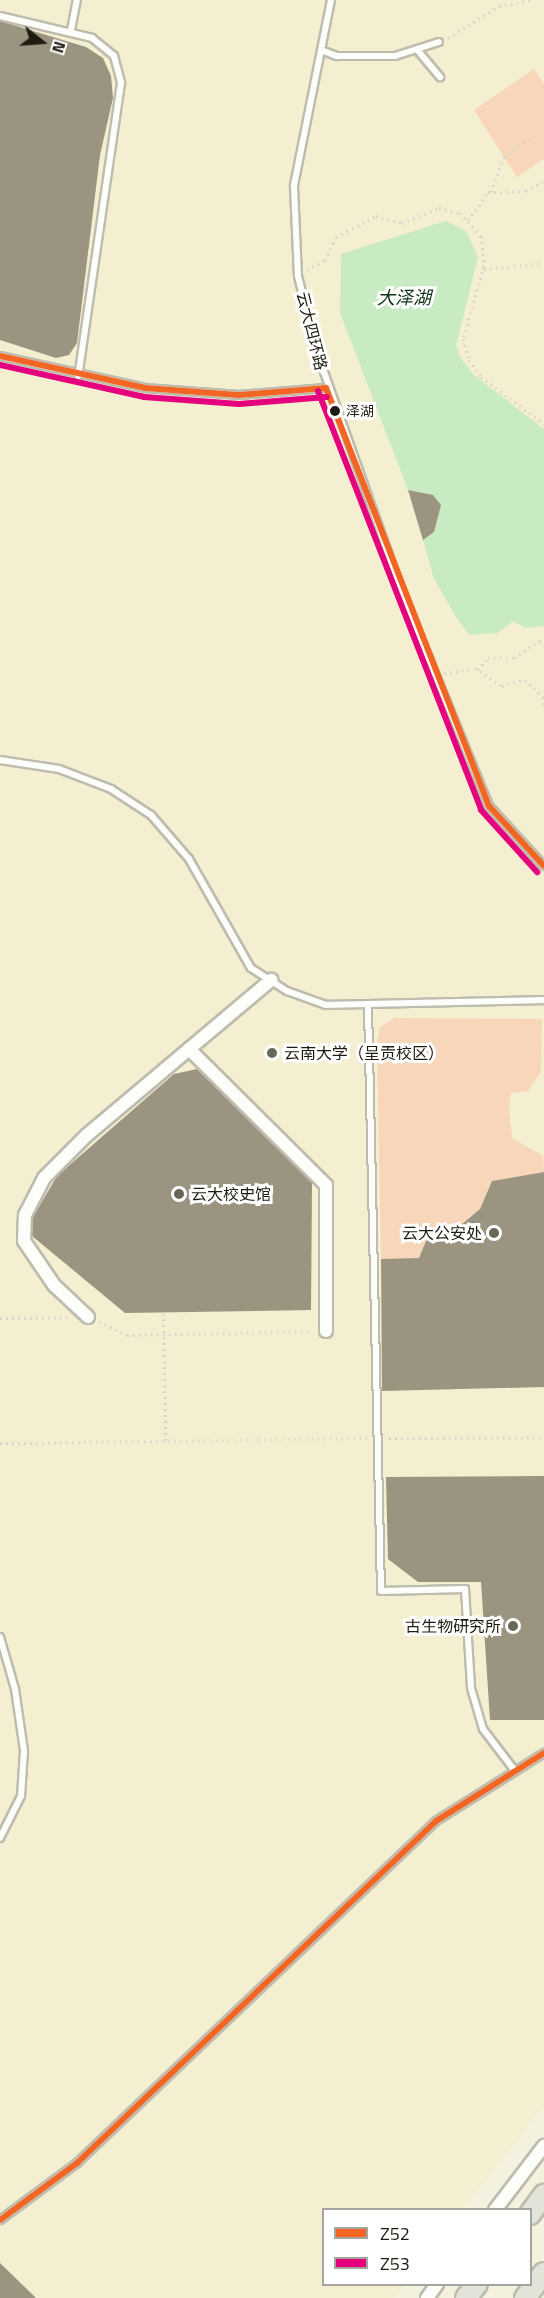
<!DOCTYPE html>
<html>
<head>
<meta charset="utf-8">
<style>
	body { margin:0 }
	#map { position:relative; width:544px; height:2298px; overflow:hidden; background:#f4f2df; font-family:"Titillium Web","Noto Sans SC",sans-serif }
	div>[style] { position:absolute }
	.built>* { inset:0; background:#f3efd0 }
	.green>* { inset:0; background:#f7d6ba }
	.water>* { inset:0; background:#c8ebc4 }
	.building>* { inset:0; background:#9b9480 }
	.path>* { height:3px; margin-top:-1.5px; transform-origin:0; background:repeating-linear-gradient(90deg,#d4d3cd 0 1.5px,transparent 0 6px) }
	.roads { filter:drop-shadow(2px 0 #bebcae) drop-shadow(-2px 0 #bebcae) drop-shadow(0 2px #bebcae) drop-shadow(0 -2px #bebcae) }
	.lane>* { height:6px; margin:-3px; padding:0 3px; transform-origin:3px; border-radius:3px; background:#fdfdfa }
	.street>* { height:12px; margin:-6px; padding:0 6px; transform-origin:6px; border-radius:6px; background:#fdfdfa }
	.primary>* { height:20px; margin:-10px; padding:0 10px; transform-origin:10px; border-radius:10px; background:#e2e4da }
	.bus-1>* { height:6px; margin:-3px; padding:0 3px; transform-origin:3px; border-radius:3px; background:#f26522 }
	.bus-2>* { height:6px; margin:-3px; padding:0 3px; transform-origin:3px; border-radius:3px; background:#e5007d }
	.dots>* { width:16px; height:16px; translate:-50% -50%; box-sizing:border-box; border:3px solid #fff; border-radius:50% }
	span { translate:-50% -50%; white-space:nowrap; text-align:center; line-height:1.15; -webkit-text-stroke:6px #fff; paint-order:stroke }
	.bus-label { font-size:14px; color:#1e1c10 }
	.left { translate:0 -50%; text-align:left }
	.street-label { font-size:16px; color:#1e1c10 }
	.poi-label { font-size:16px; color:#1e1c10 }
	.right { translate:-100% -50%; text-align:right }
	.water-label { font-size:18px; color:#0e3315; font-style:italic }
	.legend { position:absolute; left:322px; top:2208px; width:210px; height:78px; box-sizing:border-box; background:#fff; border:2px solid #a5a49f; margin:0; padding:8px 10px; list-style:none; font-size:18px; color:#1e1c10 }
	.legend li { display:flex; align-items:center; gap:12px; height:30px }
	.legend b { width:30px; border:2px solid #a5a49f }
	.north { position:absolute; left:12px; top:12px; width:60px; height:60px; -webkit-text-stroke:4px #fff; paint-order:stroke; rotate:107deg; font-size:16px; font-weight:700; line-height:24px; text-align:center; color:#1e1c10 }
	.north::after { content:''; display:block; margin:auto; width:21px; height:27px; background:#1e1c10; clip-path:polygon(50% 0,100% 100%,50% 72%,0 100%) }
</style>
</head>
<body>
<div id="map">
	<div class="built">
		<div style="clip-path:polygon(0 0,544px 0,544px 2106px,463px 2209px,324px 2210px,324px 2284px,405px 2285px,394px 2298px,0 2298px)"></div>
	</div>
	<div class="green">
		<div style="clip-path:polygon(534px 69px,544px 84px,544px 159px,517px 177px,474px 110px)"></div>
		<div style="clip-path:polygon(394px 1018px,542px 1019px,541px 1072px,528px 1091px,511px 1093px,509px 1106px,512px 1138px,543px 1156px,544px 1172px,492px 1181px,480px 1209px,461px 1225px,426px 1241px,419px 1258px,381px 1259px,377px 1045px,380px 1027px)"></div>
	</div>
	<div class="water">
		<div style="clip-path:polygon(446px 221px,466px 231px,478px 257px,456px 346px,460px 357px,474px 375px,544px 429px,544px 626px,526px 628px,513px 621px,498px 633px,469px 635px,456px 617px,434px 579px,423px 540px,434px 532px,441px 505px,432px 495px,408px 490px,340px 313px,341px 254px)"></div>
	</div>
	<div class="building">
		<div style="clip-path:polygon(0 21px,86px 47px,103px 58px,111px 76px,113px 98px,100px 155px,77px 343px,69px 355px,56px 358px,0 340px)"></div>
		<div style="clip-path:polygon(408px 490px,433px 495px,441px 505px,434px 532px,423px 540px)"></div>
		<div style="clip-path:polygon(197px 1069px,312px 1183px,311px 1310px,125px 1313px,32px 1236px,33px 1217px,57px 1176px,174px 1074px)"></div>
		<div style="clip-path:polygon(544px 1172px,544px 1387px,382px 1391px,381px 1259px,419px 1258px,426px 1241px,461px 1225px,480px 1209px,492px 1181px)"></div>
		<div style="clip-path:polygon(544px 1476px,544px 1720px,490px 1720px,481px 1582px,418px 1582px,388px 1559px,386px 1477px)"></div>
		<div style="clip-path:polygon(0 2263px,36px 2298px,0 2298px)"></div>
	</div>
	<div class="path">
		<div style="left:448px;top:38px;width:60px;rotate:-32.1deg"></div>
		<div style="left:499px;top:6px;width:34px;rotate:-10deg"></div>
		<div style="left:491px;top:192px;width:37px;rotate:-70deg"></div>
		<div style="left:504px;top:157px;width:34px;rotate:-36deg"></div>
		<div style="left:468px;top:220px;width:34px;rotate:-54deg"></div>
		<div style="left:488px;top:192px;width:38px;rotate:-2deg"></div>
		<div style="left:526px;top:191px;width:21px;rotate:-29deg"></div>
		<div style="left:484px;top:269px;width:60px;rotate:-5.7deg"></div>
		<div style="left:307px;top:270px;width:21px;rotate:-29deg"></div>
		<div style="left:325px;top:260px;width:25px;rotate:-64deg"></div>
		<div style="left:336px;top:237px;width:45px;rotate:-27.7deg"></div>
		<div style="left:376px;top:216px;width:27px;rotate:15deg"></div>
		<div style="left:402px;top:223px;width:40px;rotate:-22deg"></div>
		<div style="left:439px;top:208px;width:22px;rotate:13deg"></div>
		<div style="left:460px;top:213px;width:31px;rotate:48deg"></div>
		<div style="left:481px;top:236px;width:30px;rotate:84deg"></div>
		<div style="left:484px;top:266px;width:76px;rotate:106deg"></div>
		<div style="left:463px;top:339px;width:22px;rotate:74deg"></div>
		<div style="left:469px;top:360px;width:21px;rotate:55deg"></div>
		<div style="left:481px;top:377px;width:79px;rotate:36.7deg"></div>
		<div style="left:478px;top:670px;width:16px;rotate:-50deg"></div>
		<div style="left:488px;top:658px;width:26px"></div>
		<div style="left:514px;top:658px;width:36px;rotate:-34deg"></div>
		<div style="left:444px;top:673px;width:31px;rotate:-9deg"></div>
		<div style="left:475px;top:668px;width:32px;rotate:34deg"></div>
		<div style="left:502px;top:686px;width:24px;rotate:-15deg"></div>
		<div style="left:525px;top:680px;width:25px;rotate:43deg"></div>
		<div style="left:543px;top:697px;width:11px;rotate:85deg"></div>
		<div style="left:163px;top:1313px;width:129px;rotate:88.7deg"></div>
		<div style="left:0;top:1318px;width:67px;rotate:-0.9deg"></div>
		<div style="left:99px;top:1322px;width:31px;rotate:25deg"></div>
		<div style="left:127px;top:1335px;width:185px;rotate:-1.2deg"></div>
		<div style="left:389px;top:1438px;width:155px;rotate:-0.4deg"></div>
		<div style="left:0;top:1443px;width:367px;rotate:-0.8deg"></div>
	</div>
	<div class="roads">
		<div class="lane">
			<div style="left:331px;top:0;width:190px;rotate:101.3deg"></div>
			<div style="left:294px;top:186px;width:90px;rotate:87.5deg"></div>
			<div style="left:298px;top:276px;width:78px;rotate:76deg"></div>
			<div style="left:317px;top:352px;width:258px;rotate:70.5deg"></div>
			<div style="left:403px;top:595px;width:228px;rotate:67.8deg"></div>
			<div style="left:489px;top:806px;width:81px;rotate:47.5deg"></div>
			<div style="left:0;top:16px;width:95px;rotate:13.4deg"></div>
			<div style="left:92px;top:38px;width:28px;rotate:39deg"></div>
			<div style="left:114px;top:56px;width:28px;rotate:75deg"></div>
			<div style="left:121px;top:83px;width:296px;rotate:98.3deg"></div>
			<div style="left:71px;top:30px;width:31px;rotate:-79deg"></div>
			<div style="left:321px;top:50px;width:17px;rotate:21deg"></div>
			<div style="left:337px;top:56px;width:58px"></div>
			<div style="left:395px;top:56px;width:46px;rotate:-17.7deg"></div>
			<div style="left:419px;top:52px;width:33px;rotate:50deg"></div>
			<div style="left:0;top:356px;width:148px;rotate:12.4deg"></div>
			<div style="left:145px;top:388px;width:94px;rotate:4.3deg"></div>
			<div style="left:239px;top:395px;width:87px;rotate:-4.6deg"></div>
			<div style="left:0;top:760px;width:60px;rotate:8.7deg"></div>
			<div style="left:59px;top:769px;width:56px;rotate:21deg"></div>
			<div style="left:111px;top:789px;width:48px;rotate:33deg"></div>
			<div style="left:151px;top:815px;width:58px;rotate:49.2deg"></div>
			<div style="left:189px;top:859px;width:125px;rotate:60.4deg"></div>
			<div style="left:251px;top:968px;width:43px;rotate:32.6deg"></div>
			<div style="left:287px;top:991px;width:41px;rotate:19.7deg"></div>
			<div style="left:326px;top:1005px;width:218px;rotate:-1.3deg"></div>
			<div style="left:368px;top:1005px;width:586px;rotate:88.73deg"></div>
			<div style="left:381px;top:1591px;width:84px;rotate:-1.4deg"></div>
			<div style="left:465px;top:1589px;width:99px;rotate:86.5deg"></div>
			<div style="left:471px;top:1688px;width:43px;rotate:73.7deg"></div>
			<div style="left:483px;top:1729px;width:53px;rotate:52.7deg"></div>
			<div style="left:0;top:1637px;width:54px;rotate:73.9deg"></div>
			<div style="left:15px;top:1689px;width:63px;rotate:81.7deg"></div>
			<div style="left:24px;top:1751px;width:45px;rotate:93.8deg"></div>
			<div style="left:21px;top:1796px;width:47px;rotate:116.6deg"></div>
			<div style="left:0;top:2220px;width:96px;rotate:-36.5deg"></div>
			<div style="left:77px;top:2163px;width:496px;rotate:-43.6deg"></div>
			<div style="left:436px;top:1821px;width:128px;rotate:-32.2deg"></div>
		</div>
		<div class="street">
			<div style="left:189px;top:1049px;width:193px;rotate:44.8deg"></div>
			<div style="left:326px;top:1185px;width:146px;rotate:90deg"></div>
			<div style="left:88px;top:1317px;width:47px;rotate:-136.7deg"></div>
			<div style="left:54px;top:1285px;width:53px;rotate:-124.3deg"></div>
			<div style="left:24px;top:1241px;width:26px;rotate:-88deg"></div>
			<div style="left:25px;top:1215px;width:42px;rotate:-62.8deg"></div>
			<div style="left:44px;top:1178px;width:61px;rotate:-45deg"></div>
			<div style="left:87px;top:1135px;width:241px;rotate:-40.1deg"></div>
			<div style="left:495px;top:2210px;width:81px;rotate:-52.6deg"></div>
			<div style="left:427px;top:2298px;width:17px;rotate:-54deg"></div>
		</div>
		<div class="primary">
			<div style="left:530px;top:2214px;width:24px;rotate:-54deg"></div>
			<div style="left:466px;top:2298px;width:18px;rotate:-52deg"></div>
			<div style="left:525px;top:2298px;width:31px;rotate:-53deg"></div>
		</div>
	</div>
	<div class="bus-1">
		<div style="left:0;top:356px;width:148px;rotate:12.4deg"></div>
		<div style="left:145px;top:388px;width:94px;rotate:4.3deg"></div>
		<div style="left:239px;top:395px;width:87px;rotate:-4.6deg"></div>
		<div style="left:326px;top:388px;width:449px;rotate:68.7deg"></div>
		<div style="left:489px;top:806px;width:81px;rotate:47.5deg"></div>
		<div style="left:0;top:2220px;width:96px;rotate:-36.5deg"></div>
		<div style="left:77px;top:2163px;width:496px;rotate:-43.6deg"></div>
		<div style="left:436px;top:1821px;width:128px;rotate:-32.2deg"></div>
	</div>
	<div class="bus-2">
		<div style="left:0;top:365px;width:148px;rotate:12.5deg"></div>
		<div style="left:144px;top:397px;width:95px;rotate:4.2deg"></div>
		<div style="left:239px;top:404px;width:88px;rotate:-4.5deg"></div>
		<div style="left:318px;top:391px;width:450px;rotate:68.7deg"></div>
		<div style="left:481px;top:810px;width:84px;rotate:47.9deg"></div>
	</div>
	<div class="dots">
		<div style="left:335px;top:411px;background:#1e1c10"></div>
		<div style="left:272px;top:1053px;background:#696758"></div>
		<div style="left:179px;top:1194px;background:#696758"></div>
		<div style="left:494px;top:1233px;background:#696758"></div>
		<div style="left:513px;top:1626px;background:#696758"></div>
	</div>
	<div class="bus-label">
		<span class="left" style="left:346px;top:411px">泽湖</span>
	</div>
	<div class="street-label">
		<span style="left:312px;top:331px;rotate:76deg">云大四环路</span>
	</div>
	<div class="poi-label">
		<span class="left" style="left:284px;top:1053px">云南大学（呈贡校区）</span>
		<span class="left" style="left:191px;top:1194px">云大校史馆</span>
		<span class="right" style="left:482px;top:1233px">云大公安处</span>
		<span class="right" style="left:501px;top:1626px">古生物研究所</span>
	</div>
	<div class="water-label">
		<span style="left:404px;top:298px">大泽湖</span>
	</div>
	<ul class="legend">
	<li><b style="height:8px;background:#f26522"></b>Z52</li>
	<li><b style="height:8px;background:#e5007d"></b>Z53</li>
	</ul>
	<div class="north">N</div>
</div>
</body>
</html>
